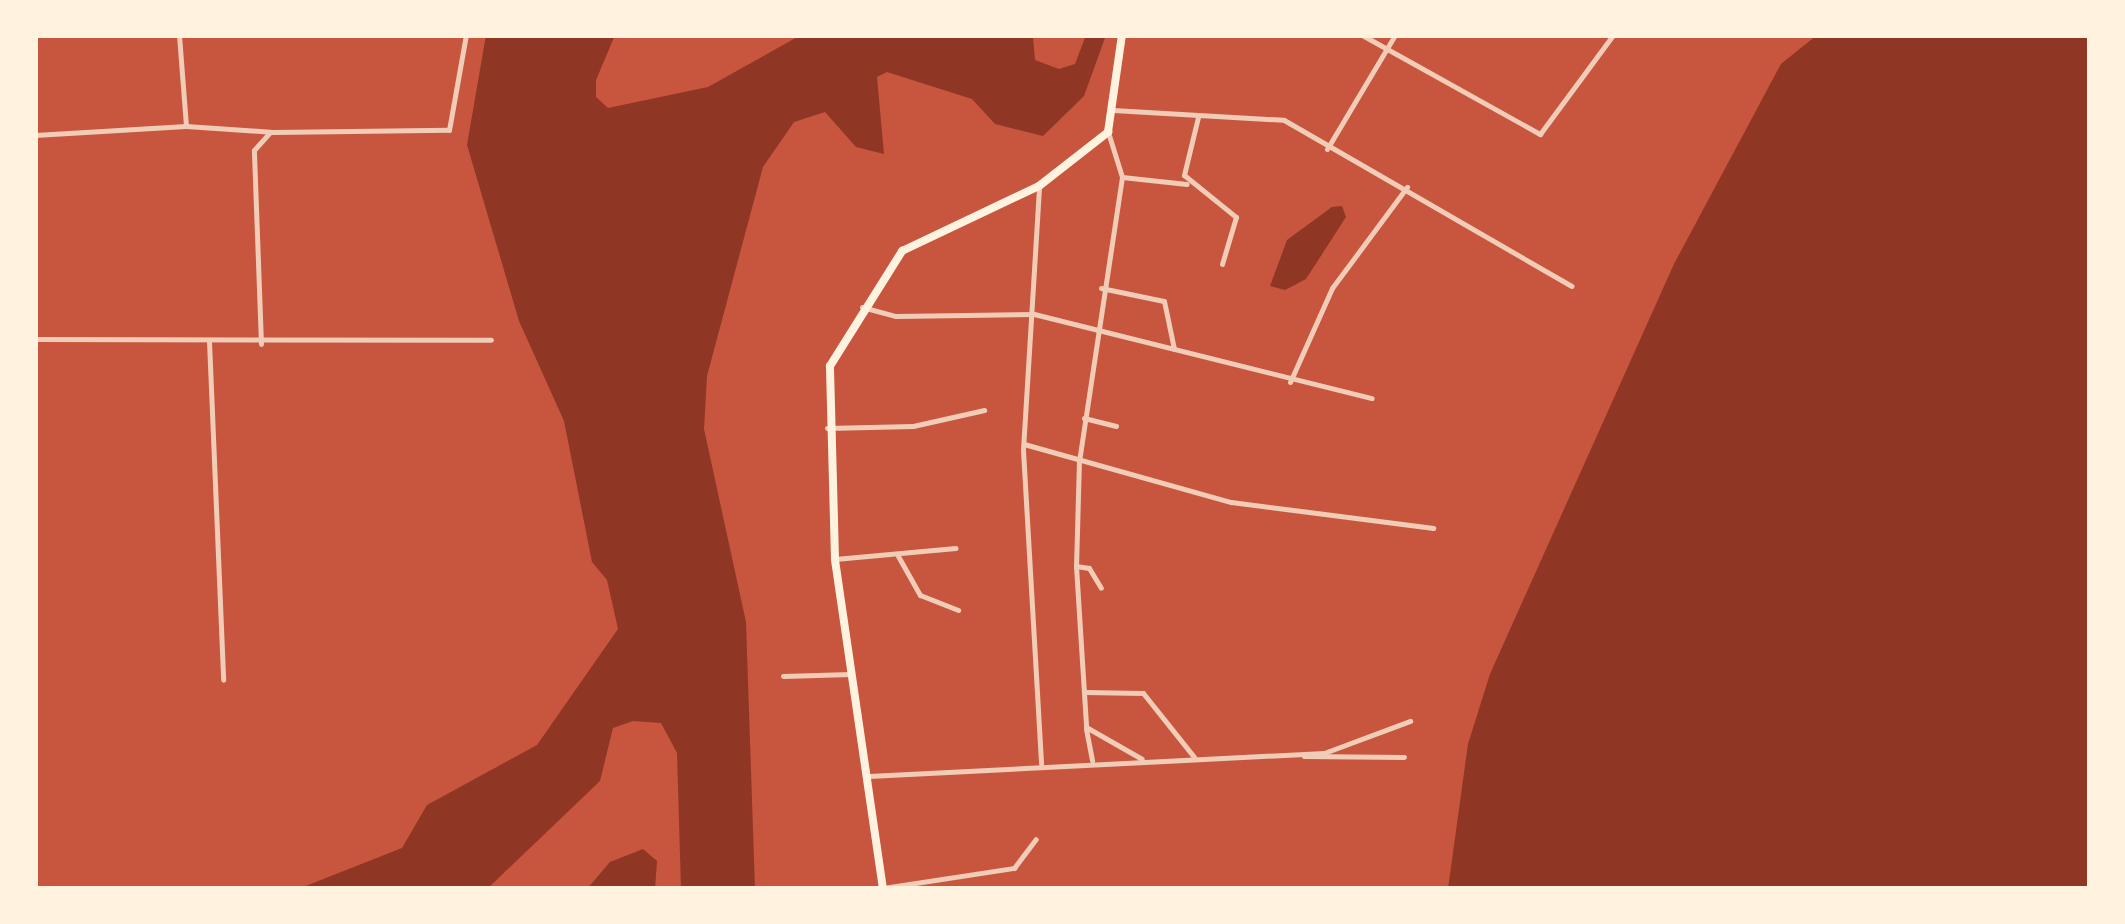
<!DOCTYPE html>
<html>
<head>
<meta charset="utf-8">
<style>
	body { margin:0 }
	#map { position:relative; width:2125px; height:924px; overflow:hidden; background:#c8553d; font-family:Jost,sans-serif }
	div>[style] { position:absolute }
	.water>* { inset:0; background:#8f3625 }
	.minor>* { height:5px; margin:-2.5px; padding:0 2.5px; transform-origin:2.5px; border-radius:2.5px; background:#f1ccb7 }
	.secondary>* { height:8px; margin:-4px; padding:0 4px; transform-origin:4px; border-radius:4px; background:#fff3e0 }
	span { translate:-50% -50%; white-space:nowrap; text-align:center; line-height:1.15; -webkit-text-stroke:8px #fff3e0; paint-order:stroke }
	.frame { position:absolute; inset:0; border:38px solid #fff3e0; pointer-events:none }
</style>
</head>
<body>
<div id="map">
	<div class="water">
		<div style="clip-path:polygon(486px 35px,615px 35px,596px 80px,596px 97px,608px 108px,708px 87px,801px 35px,1033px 37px,1035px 60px,1059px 69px,1075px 64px,1086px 35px,1106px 35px,1084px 96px,1043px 136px,995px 124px,972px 99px,887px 72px,877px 77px,884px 154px,856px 147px,825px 112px,794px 122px,763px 167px,707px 376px,704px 429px,746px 622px,755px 889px,681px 889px,677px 753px,661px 723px,633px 721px,613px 728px,600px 781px,487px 889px,298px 889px,402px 848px,427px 805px,537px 745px,618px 629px,607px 580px,592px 562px,564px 421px,519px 321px,467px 145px)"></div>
		<div style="clip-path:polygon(1817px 35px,2090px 35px,2090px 889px,1448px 889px,1468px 744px,1490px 674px,1674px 264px,1781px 64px)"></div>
		<div style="clip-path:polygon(1332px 207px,1342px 206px,1346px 217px,1306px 279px,1285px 290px,1270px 286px,1287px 240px)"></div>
		<div style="clip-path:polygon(643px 849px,657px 861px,655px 889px,587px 889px,610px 862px)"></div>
	</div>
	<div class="minor">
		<div style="left:179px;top:35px;width:91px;rotate:85.6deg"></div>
		<div style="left:186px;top:126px;width:87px;rotate:3.9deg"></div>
		<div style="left:273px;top:132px;width:176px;rotate:-0.7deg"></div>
		<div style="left:449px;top:130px;width:97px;rotate:-79.9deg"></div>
		<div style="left:1362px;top:35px;width:204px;rotate:29.1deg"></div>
		<div style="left:1540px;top:134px;width:123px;rotate:-53.6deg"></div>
		<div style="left:1113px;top:110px;width:171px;rotate:3.3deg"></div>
		<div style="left:1284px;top:120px;width:332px;rotate:30deg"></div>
		<div style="left:1198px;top:117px;width:60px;rotate:103.6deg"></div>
		<div style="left:1184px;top:175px;width:67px;rotate:38.9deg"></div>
		<div style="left:1236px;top:217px;width:49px;rotate:106.6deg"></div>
		<div style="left:1108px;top:132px;width:47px;rotate:72.7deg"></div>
		<div style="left:1122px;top:177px;width:286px;rotate:98.6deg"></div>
		<div style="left:1079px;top:460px;width:106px;rotate:91.6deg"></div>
		<div style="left:1076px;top:566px;width:161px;rotate:86.4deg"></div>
		<div style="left:1086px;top:727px;width:64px;rotate:29.7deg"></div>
		<div style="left:35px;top:135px;width:151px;rotate:-3.4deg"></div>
		<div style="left:1327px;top:149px;width:133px;rotate:-59.2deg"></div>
		<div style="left:1122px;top:177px;width:65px;rotate:6.1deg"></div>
		<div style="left:1039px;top:188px;width:262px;rotate:93.5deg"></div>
		<div style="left:1023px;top:450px;width:314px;rotate:86.7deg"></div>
		<div style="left:1101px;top:288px;width:64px;rotate:11.7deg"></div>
		<div style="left:1164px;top:301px;width:49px;rotate:78.2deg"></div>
		<div style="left:862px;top:307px;width:35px;rotate:15deg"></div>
		<div style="left:896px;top:316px;width:138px;rotate:-0.8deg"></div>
		<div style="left:1034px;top:314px;width:348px;rotate:14deg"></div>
		<div style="left:35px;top:339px;width:456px;rotate:0.1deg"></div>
		<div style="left:209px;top:341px;width:339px;rotate:87.6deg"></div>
		<div style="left:261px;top:344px;width:194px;rotate:-92.1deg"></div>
		<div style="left:254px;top:150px;width:24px;rotate:-48deg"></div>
		<div style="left:1290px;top:382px;width:103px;rotate:-65.9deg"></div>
		<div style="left:1332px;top:288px;width:126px;rotate:-53.4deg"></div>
		<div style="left:1084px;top:418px;width:33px;rotate:14deg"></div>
		<div style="left:827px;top:428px;width:86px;rotate:-1.3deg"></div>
		<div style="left:913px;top:426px;width:73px;rotate:-12.7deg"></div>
		<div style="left:1024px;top:444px;width:215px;rotate:15.7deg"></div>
		<div style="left:1231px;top:502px;width:204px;rotate:7.3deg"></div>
		<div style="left:898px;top:556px;width:45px;rotate:60.6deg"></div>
		<div style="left:920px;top:595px;width:41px;rotate:21.5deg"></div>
		<div style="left:835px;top:559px;width:121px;rotate:-5.2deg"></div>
		<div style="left:1076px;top:566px;width:13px;rotate:9deg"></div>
		<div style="left:1089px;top:568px;width:23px;rotate:59deg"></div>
		<div style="left:783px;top:676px;width:68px;rotate:-1.7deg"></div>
		<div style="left:1085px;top:692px;width:58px;rotate:1deg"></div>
		<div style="left:1143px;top:693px;width:82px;rotate:51.4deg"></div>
		<div style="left:1086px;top:729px;width:32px;rotate:79deg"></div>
		<div style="left:1304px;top:756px;width:100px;rotate:0.6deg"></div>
		<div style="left:869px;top:776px;width:456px;rotate:-2.9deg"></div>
		<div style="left:1324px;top:753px;width:92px;rotate:-20.4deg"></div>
		<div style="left:883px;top:888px;width:133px;rotate:-8.7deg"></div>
		<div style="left:1014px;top:868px;width:36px;rotate:-53deg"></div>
	</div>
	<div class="secondary">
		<div style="left:883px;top:889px;width:333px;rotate:-98.3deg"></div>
		<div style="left:835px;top:559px;width:193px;rotate:-91.5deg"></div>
		<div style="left:830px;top:366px;width:136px;rotate:-57.9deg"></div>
		<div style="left:902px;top:251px;width:152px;rotate:-25.4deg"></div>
		<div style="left:1039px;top:186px;width:88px;rotate:-38deg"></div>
		<div style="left:1108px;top:132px;width:98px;rotate:-81.8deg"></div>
	</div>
	<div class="frame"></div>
</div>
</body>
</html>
